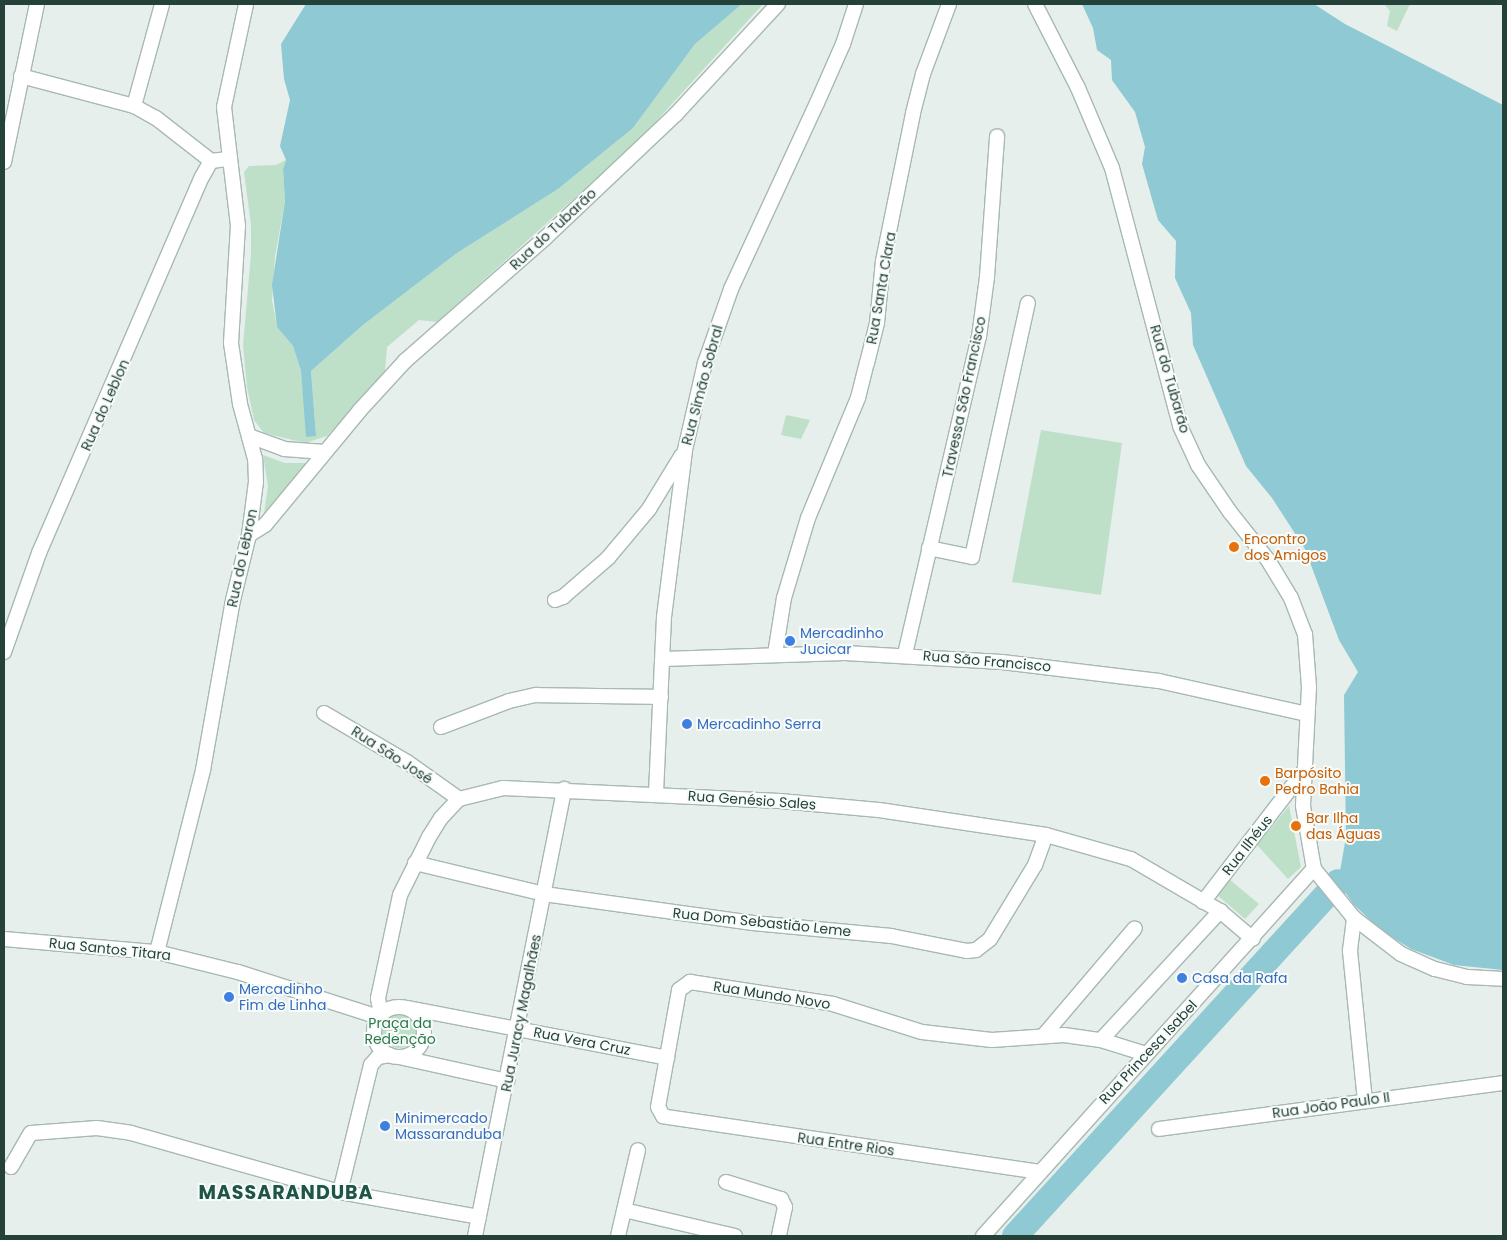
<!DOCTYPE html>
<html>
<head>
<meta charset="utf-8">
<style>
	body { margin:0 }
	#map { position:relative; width:1507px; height:1240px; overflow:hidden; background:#e6efeb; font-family:Poppins,sans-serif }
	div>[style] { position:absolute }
	.green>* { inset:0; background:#bfe0c8 }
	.round { border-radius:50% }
	.water>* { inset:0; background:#8ec9d4 }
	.river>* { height:26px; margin:-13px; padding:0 13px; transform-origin:13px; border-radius:13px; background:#8ec9d4 }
	.roads { filter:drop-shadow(1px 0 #a8b8b2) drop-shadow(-1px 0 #a8b8b2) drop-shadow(0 1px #a8b8b2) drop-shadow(0 -1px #a8b8b2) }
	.street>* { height:14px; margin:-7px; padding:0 7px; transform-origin:7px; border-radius:7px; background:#fff }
	.street>.ring { margin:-7px; padding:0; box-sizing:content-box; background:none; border:14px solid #fff; border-radius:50% }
	.dots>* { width:14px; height:14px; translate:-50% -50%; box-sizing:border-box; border:2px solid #f7fbf9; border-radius:50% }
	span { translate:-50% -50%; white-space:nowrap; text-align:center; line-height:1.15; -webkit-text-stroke:4px #f7fbf9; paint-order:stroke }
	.street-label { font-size:14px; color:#24423a }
	.food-label { font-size:14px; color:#c56008 }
	.left { translate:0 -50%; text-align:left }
	.shop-label { font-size:14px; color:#366cbe }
	.park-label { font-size:14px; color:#2d7a4b }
	.district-label { font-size:19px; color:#1f5548; font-weight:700; letter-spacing:1px }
	.frame { position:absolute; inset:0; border:5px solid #24423a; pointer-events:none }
</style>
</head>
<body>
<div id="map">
	<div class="green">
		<div style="clip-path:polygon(742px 4px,763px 4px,640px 139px,437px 322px,419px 320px,387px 347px,385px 372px,327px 436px,305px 443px,264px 433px,254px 420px,247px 387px,243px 345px,251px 254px,251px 225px,244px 172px,249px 166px,276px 165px,286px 160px,283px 169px,285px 201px,275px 257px,272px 300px,277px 327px,293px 346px,301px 371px,304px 402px,316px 436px,311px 371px,363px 325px,457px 253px,558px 189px,633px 128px,695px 44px)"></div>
		<div style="clip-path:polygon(1384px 4px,1410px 4px,1397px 31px,1387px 26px,1390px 11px)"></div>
		<div style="clip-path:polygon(786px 415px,810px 420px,801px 439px,781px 435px)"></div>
		<div style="clip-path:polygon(1041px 430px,1122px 443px,1101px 595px,1012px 582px)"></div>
		<div style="clip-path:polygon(263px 455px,285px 463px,308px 463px,264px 513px,268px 486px)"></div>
		<div style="clip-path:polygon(1289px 806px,1301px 867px,1288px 879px,1257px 845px)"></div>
		<div style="clip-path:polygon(1229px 879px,1259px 904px,1245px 919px,1216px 894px)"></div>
		<div class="round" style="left:382px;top:1014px;width:34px;height:34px"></div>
	</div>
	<div class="water">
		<div style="clip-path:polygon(306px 4px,742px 4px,695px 44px,633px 128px,558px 189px,457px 253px,363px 325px,311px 371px,316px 436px,306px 437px,301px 371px,293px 346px,277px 327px,272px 285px,285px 201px,283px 169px,286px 160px,280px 146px,290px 100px,284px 79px,281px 44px)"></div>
		<div style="clip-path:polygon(1082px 4px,1314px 4px,1345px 24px,1503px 105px,1503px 970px,1454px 965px,1411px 949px,1381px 930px,1354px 905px,1338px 882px,1346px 837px,1344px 695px,1358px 672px,1339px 640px,1305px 549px,1272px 498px,1246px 466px,1193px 345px,1191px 313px,1175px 278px,1176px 241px,1158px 220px,1142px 164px,1145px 147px,1135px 112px,1112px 80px,1111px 60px,1097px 50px,1093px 28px)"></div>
	</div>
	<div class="river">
		<div style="left:1015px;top:1236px;width:479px;rotate:-47.6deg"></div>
	</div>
	<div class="roads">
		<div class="street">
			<div style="left:1035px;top:4px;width:94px;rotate:62.9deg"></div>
			<div style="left:1078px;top:88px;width:87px;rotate:67deg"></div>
			<div style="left:1112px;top:168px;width:267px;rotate:75.2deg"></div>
			<div style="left:1180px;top:426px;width:43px;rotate:65.2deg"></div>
			<div style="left:1198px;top:465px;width:57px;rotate:55.8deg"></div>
			<div style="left:1230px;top:512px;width:61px;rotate:51.6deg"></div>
			<div style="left:1268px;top:560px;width:44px;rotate:58.8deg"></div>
			<div style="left:1291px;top:598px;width:39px;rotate:69deg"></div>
			<div style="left:1305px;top:634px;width:53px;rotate:85.7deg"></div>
			<div style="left:1309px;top:687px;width:119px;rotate:92.9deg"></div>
			<div style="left:1303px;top:806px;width:64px;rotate:80.1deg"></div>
			<div style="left:1314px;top:869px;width:63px;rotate:50.8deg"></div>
			<div style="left:1354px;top:918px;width:59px;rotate:37.5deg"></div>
			<div style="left:1401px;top:954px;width:37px;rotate:24deg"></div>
			<div style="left:1435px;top:969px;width:33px;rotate:14deg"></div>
			<div style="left:1467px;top:977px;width:36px;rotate:3deg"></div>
			<div style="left:21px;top:76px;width:117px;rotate:14.9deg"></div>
			<div style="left:134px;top:106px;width:25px;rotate:29deg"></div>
			<div style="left:156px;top:118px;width:70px;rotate:38deg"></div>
			<div style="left:134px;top:106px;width:106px;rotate:-74.6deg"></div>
			<div style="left:4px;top:162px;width:161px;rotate:-78.2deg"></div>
			<div style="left:249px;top:436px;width:37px;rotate:20deg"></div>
			<div style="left:284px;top:449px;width:41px;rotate:4.2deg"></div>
			<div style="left:249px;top:535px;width:19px;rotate:-32deg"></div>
			<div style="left:265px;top:525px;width:149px;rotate:-50.4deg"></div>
			<div style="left:360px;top:410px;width:67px;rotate:-47.4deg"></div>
			<div style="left:405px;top:361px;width:186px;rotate:-41.3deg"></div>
			<div style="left:545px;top:238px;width:180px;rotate:-43.4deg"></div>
			<div style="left:676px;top:114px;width:150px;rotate:-47.2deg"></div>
			<div style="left:929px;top:548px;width:44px;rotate:11.8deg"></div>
			<div style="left:972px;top:557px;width:260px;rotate:-77.6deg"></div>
			<div style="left:555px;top:600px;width:9px;rotate:-21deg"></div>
			<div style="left:563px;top:597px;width:60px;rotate:-40.9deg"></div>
			<div style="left:608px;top:558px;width:64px;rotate:-50.1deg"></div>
			<div style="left:649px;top:509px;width:63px;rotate:-58.6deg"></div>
			<div style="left:4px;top:652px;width:105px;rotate:-70.5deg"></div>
			<div style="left:39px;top:553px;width:410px;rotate:-66.6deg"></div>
			<div style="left:202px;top:177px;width:18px;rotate:-61deg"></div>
			<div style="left:211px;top:161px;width:17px;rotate:-7deg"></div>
			<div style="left:775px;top:654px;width:57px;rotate:-80.9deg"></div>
			<div style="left:784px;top:598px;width:84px;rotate:-73.3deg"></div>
			<div style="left:808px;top:518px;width:130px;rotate:-67.4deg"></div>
			<div style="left:858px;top:398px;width:36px;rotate:-76deg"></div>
			<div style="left:867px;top:363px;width:41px;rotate:-76deg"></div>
			<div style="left:877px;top:323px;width:62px;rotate:-84.5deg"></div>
			<div style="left:883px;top:261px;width:151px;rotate:-78.5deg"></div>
			<div style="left:913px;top:113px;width:40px;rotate:-75.6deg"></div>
			<div style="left:923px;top:74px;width:75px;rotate:-69.6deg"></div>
			<div style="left:905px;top:654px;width:326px;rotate:-76.9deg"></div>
			<div style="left:979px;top:337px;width:61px;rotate:-82.4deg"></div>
			<div style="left:987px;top:277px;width:141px;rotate:-85.9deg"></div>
			<div style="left:663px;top:659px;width:182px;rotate:-1.9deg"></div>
			<div style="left:845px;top:653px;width:157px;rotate:3.3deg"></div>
			<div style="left:1002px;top:662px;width:158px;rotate:6.9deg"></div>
			<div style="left:1159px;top:681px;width:152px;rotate:12.6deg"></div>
			<div style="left:324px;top:713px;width:96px;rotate:30.6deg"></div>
			<div style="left:407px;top:762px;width:64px;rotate:35.4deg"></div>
			<div style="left:441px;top:727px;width:73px;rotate:-20.9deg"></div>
			<div style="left:509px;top:701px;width:28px;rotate:-13deg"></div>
			<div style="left:536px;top:695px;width:125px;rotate:0.9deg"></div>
			<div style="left:656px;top:793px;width:176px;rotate:-87.4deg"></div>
			<div style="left:664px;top:617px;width:168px;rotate:-82.8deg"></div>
			<div style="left:685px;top:450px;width:89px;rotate:-77.1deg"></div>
			<div style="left:705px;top:363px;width:78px;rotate:-70.6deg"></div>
			<div style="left:731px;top:289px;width:205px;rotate:-65.2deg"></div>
			<div style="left:817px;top:103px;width:64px;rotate:-66.2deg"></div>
			<div style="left:843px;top:44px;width:42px;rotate:-72deg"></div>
			<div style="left:415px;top:863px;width:133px;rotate:13.5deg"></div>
			<div style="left:544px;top:894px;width:211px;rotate:7.9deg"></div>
			<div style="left:753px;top:923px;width:139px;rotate:5.4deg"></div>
			<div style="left:891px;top:936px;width:77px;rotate:11.2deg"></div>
			<div style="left:967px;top:951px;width:9px;rotate:-6deg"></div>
			<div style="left:976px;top:950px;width:18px;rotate:-38deg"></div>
			<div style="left:990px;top:939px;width:87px;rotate:-58.7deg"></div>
			<div style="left:1035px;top:865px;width:32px;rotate:-70deg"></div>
			<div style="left:1203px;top:902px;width:164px;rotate:-52.4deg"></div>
			<div style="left:1354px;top:918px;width:33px;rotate:97deg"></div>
			<div style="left:1350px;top:951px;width:150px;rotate:84.3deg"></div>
			<div style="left:4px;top:939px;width:154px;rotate:4.9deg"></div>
			<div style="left:157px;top:952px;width:83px;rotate:13.9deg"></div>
			<div style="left:238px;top:972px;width:147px;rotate:17.8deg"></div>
			<div style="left:157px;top:952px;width:188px;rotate:-75.8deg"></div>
			<div style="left:203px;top:770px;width:173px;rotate:-80deg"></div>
			<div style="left:233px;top:600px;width:67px;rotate:-76.2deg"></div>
			<div style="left:249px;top:535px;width:53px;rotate:-82.5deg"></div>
			<div style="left:256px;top:482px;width:23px;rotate:-92deg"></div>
			<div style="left:255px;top:459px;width:57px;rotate:-105.3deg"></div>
			<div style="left:240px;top:404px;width:62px;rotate:-98.4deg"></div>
			<div style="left:231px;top:343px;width:117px;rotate:-86.6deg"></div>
			<div style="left:238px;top:226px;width:120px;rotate:-96.7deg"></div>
			<div style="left:224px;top:107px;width:105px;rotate:-77.9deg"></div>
			<div class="ring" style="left:374px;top:1007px;width:36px;height:36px"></div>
			<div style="left:408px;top:1008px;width:264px;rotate:10.9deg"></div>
			<div style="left:381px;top:1014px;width:16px;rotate:-101deg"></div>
			<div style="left:378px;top:998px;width:105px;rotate:-77.9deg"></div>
			<div style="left:400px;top:895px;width:65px;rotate:-63.4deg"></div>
			<div style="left:429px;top:837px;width:22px;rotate:-58deg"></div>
			<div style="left:441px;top:818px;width:26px;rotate:-47deg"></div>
			<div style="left:459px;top:799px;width:45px;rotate:-14deg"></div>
			<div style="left:503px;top:788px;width:277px;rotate:2.7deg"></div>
			<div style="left:780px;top:801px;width:99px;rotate:5.2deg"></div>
			<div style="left:879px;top:810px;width:169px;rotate:8.5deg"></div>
			<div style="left:1046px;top:835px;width:88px;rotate:15.8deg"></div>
			<div style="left:1131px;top:859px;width:103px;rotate:30.3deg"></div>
			<div style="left:1220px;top:911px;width:43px;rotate:40.3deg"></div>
			<div style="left:1044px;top:1035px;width:140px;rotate:-49.6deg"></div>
			<div style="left:1101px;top:1040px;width:176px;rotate:-47.3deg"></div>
			<div style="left:399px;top:1057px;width:111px;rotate:12.5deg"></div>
			<div style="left:1159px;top:1129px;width:347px;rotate:-7.6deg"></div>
			<div style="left:11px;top:1167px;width:39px;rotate:-60deg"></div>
			<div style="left:31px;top:1133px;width:66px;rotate:-4.3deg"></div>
			<div style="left:97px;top:1128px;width:34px;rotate:8deg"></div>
			<div style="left:131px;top:1133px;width:217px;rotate:15.8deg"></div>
			<div style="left:340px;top:1192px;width:141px;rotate:10.2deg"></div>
			<div style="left:1040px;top:1172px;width:381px;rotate:-171.6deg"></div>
			<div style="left:663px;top:1116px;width:10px;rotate:-119deg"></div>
			<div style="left:658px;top:1107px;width:119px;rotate:-79.8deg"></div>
			<div style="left:679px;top:990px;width:14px;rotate:-36deg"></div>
			<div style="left:690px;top:982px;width:145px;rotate:8.7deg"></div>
			<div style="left:833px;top:1004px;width:93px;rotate:17.5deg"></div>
			<div style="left:922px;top:1032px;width:70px;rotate:6.5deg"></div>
			<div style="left:992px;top:1040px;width:72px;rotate:-4deg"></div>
			<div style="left:1064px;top:1035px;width:37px;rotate:8deg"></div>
			<div style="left:1101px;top:1040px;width:47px;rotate:17.3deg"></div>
			<div style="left:726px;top:1182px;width:58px;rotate:17.2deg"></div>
			<div style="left:781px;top:1199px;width:9px;rotate:63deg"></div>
			<div style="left:785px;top:1207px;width:30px;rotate:102deg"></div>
			<div style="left:340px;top:1192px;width:131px;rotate:-76.3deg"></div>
			<div style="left:371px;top:1065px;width:11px;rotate:-49deg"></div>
			<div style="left:378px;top:1057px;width:12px;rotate:-9deg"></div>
			<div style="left:624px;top:1210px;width:114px;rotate:13.2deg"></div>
			<div style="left:475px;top:1236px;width:456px;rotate:-78.7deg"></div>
			<div style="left:618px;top:1236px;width:88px;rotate:-76.9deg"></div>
			<div style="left:983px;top:1236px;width:494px;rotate:-48deg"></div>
		</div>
	</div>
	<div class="dots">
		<div style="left:1234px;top:547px;background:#e8710a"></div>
		<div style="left:790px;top:641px;background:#3f7fe0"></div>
		<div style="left:687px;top:724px;background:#3f7fe0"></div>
		<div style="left:1265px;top:781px;background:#e8710a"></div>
		<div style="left:1296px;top:826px;background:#e8710a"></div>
		<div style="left:1182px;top:978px;background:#3f7fe0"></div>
		<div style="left:229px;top:997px;background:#3f7fe0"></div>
		<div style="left:385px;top:1126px;background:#3f7fe0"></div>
	</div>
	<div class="street-label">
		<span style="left:553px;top:229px;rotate:-43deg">Rua do Tubarão</span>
		<span style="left:881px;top:288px;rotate:-80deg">Rua Santa Clara</span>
		<span style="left:1170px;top:379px;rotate:74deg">Rua do Tubarão</span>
		<span style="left:702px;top:385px;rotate:-75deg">Rua Simão Sobral</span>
		<span style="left:964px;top:397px;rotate:-78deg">Travessa Sāo Francisco</span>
		<span style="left:105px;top:405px;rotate:-66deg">Rua do Leblon</span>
		<span style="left:242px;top:558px;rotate:-78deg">Rua do Lebron</span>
		<span style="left:987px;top:661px;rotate:5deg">Rua São Francisco</span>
		<span style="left:392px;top:755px;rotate:33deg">Rua São José</span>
		<span style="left:752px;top:800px;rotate:4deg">Rua Genésio Sales</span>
		<span style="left:1247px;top:845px;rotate:-52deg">Rua Ilhéus</span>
		<span style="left:762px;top:922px;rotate:6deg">Rua Dom Sebastião Leme</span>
		<span style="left:110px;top:949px;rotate:6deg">Rua Santos Titara</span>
		<span style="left:772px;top:995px;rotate:9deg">Rua Mundo Novo</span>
		<span style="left:521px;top:1013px;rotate:-79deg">Rua Juracy Magalhães</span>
		<span style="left:582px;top:1041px;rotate:11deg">Rua Vera Cruz</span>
		<span style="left:1148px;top:1052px;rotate:-47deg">Rua Princesa Isabel</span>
		<span style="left:1331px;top:1105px;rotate:-8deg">Rua João Paulo II</span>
		<span style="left:846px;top:1144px;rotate:8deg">Rua Entre Rios</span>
	</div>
	<div class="food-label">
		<span class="left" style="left:1244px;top:547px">Encontro<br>dos Amigos</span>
		<span class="left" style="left:1275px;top:781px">Barpósito<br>Pedro Bahia</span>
		<span class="left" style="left:1306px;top:826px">Bar Ilha<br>das Águas</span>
	</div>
	<div class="shop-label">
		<span class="left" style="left:800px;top:641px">Mercadinho<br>Jucicar</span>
		<span class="left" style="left:697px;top:724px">Mercadinho Serra</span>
		<span class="left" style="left:1192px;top:978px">Casa da Rafa</span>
		<span class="left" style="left:239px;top:997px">Mercadinho<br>Fim de Linha</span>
		<span class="left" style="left:395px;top:1126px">Minimercado<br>Massaranduba</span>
	</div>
	<div class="park-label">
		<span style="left:400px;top:1031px">Praça da<br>Redenção</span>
	</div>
	<div class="district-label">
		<span style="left:286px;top:1193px">MASSARANDUBA</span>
	</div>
	<div class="frame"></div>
</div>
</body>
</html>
